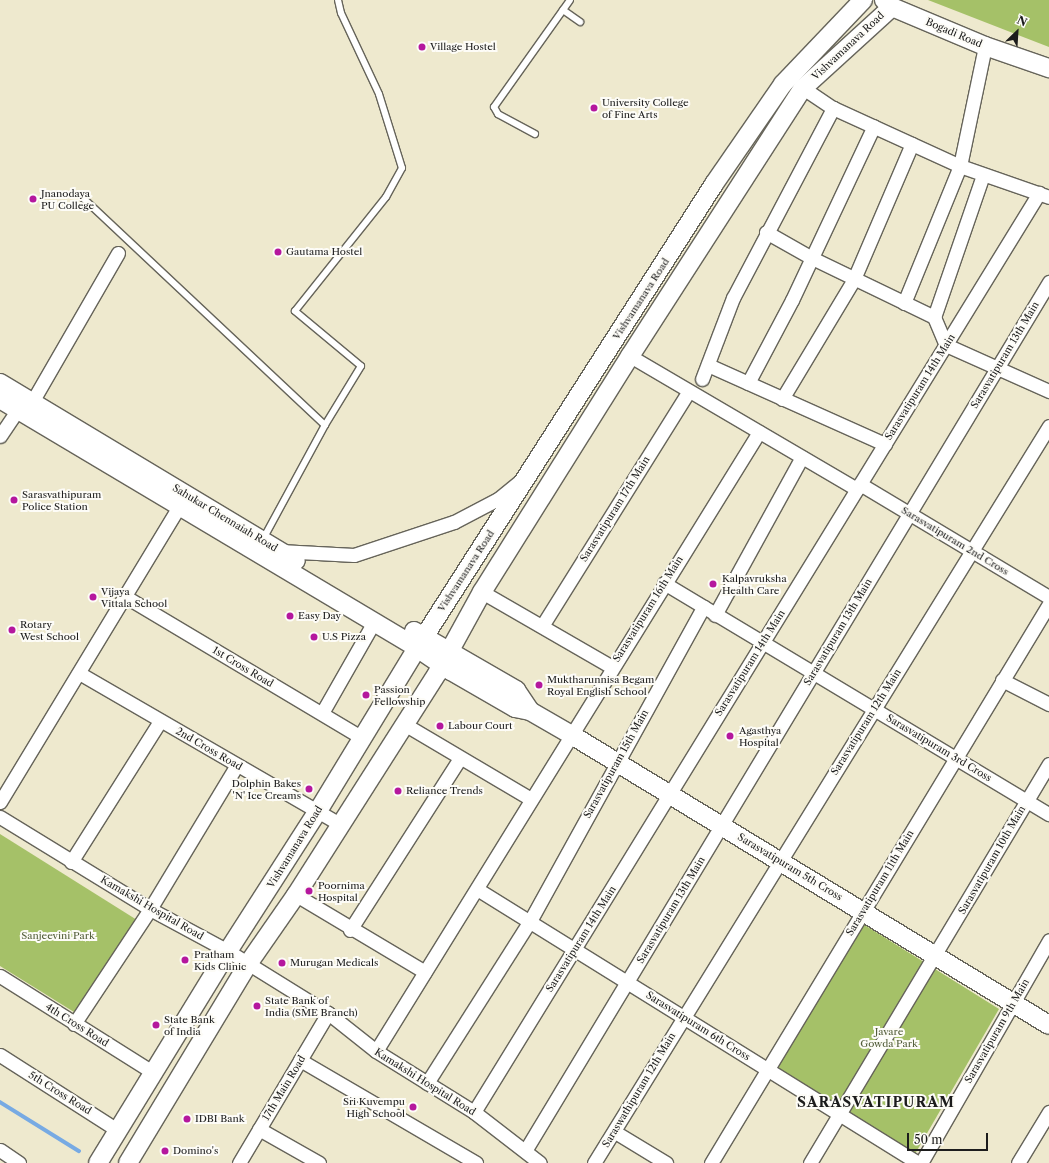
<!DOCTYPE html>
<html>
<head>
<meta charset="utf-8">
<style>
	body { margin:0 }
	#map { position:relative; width:1049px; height:1163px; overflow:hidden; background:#eee9ce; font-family:"Libre Caslon Text",serif }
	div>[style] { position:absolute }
	.green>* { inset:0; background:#a5c168 }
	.stream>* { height:3.5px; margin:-1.75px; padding:0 1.75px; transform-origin:1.75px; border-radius:1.75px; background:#77aae3 }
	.roads { filter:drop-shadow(1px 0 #66645a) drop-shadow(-1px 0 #66645a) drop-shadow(0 1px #66645a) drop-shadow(0 -1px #66645a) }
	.lane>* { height:6px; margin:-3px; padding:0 3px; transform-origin:3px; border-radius:3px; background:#fff }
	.street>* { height:13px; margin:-6.5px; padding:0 6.5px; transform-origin:6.5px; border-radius:6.5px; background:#fff }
	.secondary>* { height:18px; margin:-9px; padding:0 9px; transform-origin:9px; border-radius:9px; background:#fff }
	.dots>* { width:11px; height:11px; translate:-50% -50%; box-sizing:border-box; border:2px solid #fdfcf7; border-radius:50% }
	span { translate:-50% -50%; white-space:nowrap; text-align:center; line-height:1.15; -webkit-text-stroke:4px #fdfcf7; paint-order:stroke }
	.street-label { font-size:10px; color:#1c1c1c }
	.poi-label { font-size:10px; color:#1c1c1c }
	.left { translate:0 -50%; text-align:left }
	.right { translate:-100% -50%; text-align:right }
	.park-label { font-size:10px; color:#535e3a }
	.district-label { font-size:14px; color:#1c1c1c; font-weight:700; letter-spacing:1px }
	.north { position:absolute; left:997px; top:12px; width:40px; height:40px; -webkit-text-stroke:3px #fdfcf7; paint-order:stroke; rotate:25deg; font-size:11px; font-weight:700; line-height:16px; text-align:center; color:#1c1c1c }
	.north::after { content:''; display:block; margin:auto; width:14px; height:18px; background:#1c1c1c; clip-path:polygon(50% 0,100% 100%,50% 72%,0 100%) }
	.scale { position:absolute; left:907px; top:1133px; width:81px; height:18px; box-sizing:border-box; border:2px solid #1c1c1c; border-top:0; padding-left:5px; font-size:12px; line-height:14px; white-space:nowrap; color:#1c1c1c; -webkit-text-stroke:3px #fdfcf7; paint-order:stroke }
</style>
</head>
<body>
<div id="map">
	<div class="green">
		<div style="clip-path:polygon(928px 0,1049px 0,1049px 47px)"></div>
		<div style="clip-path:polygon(0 834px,137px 920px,74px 1012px,0 966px)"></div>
		<div style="clip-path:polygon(863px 924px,999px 1009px,915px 1154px,775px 1068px)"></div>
	</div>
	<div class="stream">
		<div style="left:0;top:1102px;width:93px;rotate:31.8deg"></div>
	</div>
	<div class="roads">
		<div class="lane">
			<div style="left:563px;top:10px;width:21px;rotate:35deg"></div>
			<div style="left:535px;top:134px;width:42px;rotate:-151.6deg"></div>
			<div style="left:498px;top:114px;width:8px;rotate:-120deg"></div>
			<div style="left:494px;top:107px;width:131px;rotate:-54.6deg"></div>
			<div style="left:83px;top:198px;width:332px;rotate:43.2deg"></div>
			<div style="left:325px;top:425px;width:130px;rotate:118.5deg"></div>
			<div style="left:325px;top:425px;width:69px;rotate:-58.6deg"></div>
			<div style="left:361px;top:366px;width:86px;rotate:-140.2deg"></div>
			<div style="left:295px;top:311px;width:146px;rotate:-51.4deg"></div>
			<div style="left:386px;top:197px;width:33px;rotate:-61deg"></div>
			<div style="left:402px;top:168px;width:77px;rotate:-107.3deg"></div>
			<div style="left:379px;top:94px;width:89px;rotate:-115.1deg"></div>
			<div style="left:341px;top:13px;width:13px;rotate:-103deg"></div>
		</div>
		<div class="street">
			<div style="left:803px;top:88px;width:36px;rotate:34deg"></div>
			<div style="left:833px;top:108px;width:140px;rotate:24.5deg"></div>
			<div style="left:960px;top:166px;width:94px;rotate:19.2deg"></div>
			<div style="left:983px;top:175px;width:150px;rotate:109deg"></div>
			<div style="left:934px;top:317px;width:30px;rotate:67deg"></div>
			<div style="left:946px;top:345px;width:113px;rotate:24.1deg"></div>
			<div style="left:766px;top:232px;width:53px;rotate:29.5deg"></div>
			<div style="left:812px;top:258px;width:136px;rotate:25.8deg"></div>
			<div style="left:904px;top:303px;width:148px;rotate:-67.8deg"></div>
			<div style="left:960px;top:166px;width:123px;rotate:-78.2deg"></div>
			<div style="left:630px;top:356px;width:263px;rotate:30.4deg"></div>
			<div style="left:708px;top:365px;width:194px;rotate:24.1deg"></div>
			<div style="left:702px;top:379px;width:87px;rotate:-69.1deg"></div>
			<div style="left:733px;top:298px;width:215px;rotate:-62.2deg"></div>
			<div style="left:748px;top:383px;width:94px;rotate:-62.1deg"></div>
			<div style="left:792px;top:300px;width:192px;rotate:-64.8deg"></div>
			<div style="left:782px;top:399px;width:140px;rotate:-59deg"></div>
			<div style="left:854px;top:279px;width:147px;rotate:-66.8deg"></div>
			<div style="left:32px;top:402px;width:172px;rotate:-60deg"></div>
			<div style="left:0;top:436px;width:40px;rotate:-56deg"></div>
			<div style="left:860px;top:484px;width:220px;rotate:30.9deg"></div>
			<div style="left:280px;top:551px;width:74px;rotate:3.1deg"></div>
			<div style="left:354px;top:555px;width:105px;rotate:-18.3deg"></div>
			<div style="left:454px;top:522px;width:50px;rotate:-27.6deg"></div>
			<div style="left:498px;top:499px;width:26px;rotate:-39deg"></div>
			<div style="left:664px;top:583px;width:449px;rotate:31deg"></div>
			<div style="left:482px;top:592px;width:150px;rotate:30deg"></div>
			<div style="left:126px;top:597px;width:274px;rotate:30.8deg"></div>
			<div style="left:715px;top:615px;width:180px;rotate:-61.2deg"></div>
			<div style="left:542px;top:626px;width:277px;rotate:-58deg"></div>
			<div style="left:79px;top:673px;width:301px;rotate:30.1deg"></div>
			<div style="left:1002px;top:680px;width:53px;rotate:27.1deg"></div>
			<div style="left:322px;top:713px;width:105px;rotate:-60.3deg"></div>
			<div style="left:404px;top:724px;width:147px;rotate:30.6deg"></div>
			<div style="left:0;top:802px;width:346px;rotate:-58.8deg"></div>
			<div style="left:0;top:817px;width:176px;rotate:31.5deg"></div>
			<div style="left:150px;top:909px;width:89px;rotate:28.3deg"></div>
			<div style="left:228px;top:951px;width:118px;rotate:31.8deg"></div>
			<div style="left:328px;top:1013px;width:61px;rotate:38.4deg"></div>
			<div style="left:376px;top:1051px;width:115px;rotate:31.9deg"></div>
			<div style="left:474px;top:1112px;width:83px;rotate:37.7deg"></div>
			<div style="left:71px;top:862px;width:167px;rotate:-57.7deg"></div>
			<div style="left:477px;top:889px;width:519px;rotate:31.85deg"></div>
			<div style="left:296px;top:895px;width:150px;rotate:30.8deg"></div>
			<div style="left:350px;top:930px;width:204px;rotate:-57.4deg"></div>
			<div style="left:0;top:976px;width:182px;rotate:32.2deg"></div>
			<div style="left:74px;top:1024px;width:138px;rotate:-56.5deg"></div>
			<div style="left:150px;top:909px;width:168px;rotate:-58.9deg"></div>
			<div style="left:376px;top:1051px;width:728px;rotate:-58.25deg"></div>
			<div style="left:0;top:1055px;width:141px;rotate:32.6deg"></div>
			<div style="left:300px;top:1060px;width:204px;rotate:30.3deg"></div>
			<div style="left:427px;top:1083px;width:192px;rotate:-57.6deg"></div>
			<div style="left:530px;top:921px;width:359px;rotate:-61.1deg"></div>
			<div style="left:474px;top:1112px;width:1079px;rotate:-58.42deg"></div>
			<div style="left:259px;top:1129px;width:69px;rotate:29.5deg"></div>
			<div style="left:615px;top:1132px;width:60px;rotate:31.3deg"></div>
			<div style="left:0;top:1150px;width:23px;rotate:34deg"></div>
			<div style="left:525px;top:1151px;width:1015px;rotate:-58.91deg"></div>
			<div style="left:239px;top:1163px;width:174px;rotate:-59.3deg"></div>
			<div style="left:594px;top:1163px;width:866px;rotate:-58.31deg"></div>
			<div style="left:711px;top:1163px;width:653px;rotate:-58.84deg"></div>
			<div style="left:810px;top:1163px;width:465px;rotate:-59.1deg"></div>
			<div style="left:921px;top:1163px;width:257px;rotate:-60.1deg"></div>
			<div style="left:1018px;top:1163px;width:60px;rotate:-58.7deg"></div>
		</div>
		<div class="secondary">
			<div style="left:884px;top:0;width:11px;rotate:41deg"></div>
			<div style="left:892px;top:7px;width:101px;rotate:22.8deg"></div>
			<div style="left:985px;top:46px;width:68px;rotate:19deg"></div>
			<div style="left:0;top:383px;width:345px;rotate:31deg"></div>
			<div style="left:0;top:399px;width:486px;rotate:30.8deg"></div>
			<div style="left:417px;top:648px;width:41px;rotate:34.1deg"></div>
			<div style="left:451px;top:671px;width:74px;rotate:30deg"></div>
			<div style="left:515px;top:708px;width:15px;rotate:11deg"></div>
			<div style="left:530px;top:711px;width:46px;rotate:29.9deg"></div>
			<div style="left:570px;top:734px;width:560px;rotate:31.28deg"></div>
			<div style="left:414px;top:631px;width:118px;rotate:30deg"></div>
			<div style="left:516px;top:690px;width:25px;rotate:56deg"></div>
			<div style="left:98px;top:1163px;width:249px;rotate:-58.5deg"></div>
			<div style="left:228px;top:951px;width:166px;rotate:-57.3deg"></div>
			<div style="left:318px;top:811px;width:204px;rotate:-58.7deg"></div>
			<div style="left:424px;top:637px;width:538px;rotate:-57.37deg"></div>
			<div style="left:714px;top:184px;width:121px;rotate:-55.4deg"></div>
			<div style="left:783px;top:84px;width:116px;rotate:-46.4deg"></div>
			<div style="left:128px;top:1163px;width:232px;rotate:-58.9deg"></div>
			<div style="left:248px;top:964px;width:84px;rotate:-55.2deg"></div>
			<div style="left:296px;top:895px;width:264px;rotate:-57.5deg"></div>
			<div style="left:438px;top:672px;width:91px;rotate:-61.2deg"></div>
			<div style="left:482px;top:592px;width:279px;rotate:-57.9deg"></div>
			<div style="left:630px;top:356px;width:319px;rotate:-57.2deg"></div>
			<div style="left:803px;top:88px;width:120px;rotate:-42.3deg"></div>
		</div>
	</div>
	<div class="dots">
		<div style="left:422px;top:47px;background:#b5179e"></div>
		<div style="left:594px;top:108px;background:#b5179e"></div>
		<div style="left:33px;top:199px;background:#b5179e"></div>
		<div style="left:278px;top:252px;background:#b5179e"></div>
		<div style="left:14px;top:500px;background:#b5179e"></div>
		<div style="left:713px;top:584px;background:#b5179e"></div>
		<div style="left:93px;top:597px;background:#b5179e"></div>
		<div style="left:290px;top:616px;background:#b5179e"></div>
		<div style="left:12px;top:630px;background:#b5179e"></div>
		<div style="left:314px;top:637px;background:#b5179e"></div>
		<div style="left:539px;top:685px;background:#b5179e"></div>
		<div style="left:366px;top:695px;background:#b5179e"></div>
		<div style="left:440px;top:726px;background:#b5179e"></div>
		<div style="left:730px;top:736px;background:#b5179e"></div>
		<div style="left:309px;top:789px;background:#b5179e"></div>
		<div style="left:398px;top:791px;background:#b5179e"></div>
		<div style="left:309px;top:891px;background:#b5179e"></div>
		<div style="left:185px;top:960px;background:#b5179e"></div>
		<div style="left:282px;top:963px;background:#b5179e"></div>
		<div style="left:257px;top:1006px;background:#b5179e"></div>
		<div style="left:156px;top:1025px;background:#b5179e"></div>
		<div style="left:413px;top:1107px;background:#b5179e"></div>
		<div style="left:187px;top:1119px;background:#b5179e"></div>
		<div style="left:165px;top:1151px;background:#b5179e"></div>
	</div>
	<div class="street-label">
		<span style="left:954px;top:33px;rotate:23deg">Bogadi Road</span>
		<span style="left:848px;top:46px;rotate:-43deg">Vishvamanava Road</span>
		<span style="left:641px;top:299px;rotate:-57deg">Vishvamanava Road</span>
		<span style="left:1005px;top:355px;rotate:-59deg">Sarasvatipuram 13th Main</span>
		<span style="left:920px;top:387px;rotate:-58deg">Sarasvatipuram 14th Main</span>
		<span style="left:615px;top:509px;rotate:-58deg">Sarasvatipuram 17th Main</span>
		<span style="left:225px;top:518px;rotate:31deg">Sahukar Chennaiah Road</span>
		<span style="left:955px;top:541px;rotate:31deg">Sarasvatipuram 2nd Cross</span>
		<span style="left:466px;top:571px;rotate:-57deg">Vishvamanava Road</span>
		<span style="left:648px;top:609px;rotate:-58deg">Sarasvatipuram 16th Main</span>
		<span style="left:838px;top:632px;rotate:-59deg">Sarasvatipuram 13th Main</span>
		<span style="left:750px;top:663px;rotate:-58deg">Sarasvatipuram 14th Main</span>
		<span style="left:243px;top:667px;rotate:31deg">1st Cross Road</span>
		<span style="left:866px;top:722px;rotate:-58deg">Sarasvatipuram 12th Main</span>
		<span style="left:939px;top:748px;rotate:31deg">Sarasvatipuram 3rd Cross</span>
		<span style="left:209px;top:749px;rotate:30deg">2nd Cross Road</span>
		<span style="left:616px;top:764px;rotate:-61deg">Sarasvatipuram 15th Main</span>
		<span style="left:295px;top:847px;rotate:-58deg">Vishvamanava Road</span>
		<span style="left:992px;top:860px;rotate:-60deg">Sarasvatipuram 10th Main</span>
		<span style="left:790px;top:867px;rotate:31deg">Sarasvatipuram 5th Cross</span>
		<span style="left:880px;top:883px;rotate:-59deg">Sarasvatipuram 11th Main</span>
		<span style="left:152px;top:908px;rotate:30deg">Kamakshi Hospital Road</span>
		<span style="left:671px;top:910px;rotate:-59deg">Sarasvatipuram 13th Main</span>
		<span style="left:581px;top:939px;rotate:-58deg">Sarasvatipuram 14th Main</span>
		<span style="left:77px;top:1025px;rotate:32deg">4th Cross Road</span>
		<span style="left:698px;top:1026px;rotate:32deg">Sarasvatipuram 6th Cross</span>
		<span style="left:997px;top:1031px;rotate:-60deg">Sarasvatipuram 9th Main</span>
		<span style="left:425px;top:1082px;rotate:32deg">Kamakshi Hospital Road</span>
		<span style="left:284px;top:1088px;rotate:-59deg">17th Main Road</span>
		<span style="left:639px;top:1090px;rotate:-59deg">Saraswathipuram 12th Main</span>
		<span style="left:60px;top:1093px;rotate:32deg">5th Cross Road</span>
	</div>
	<div class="poi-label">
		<span class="left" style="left:430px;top:47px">Village Hostel</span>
		<span class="left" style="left:602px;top:108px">University College<br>of Fine Arts</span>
		<span class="left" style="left:41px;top:199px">Jnanodaya<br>PU College</span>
		<span class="left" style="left:286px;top:252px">Gautama Hostel</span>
		<span class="left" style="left:22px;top:500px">Sarasvathipuram<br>Police Station</span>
		<span class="left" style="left:722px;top:584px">Kalpavruksha<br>Health Care</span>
		<span class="left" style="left:101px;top:597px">Vijaya<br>Vittala School</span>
		<span class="left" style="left:298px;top:616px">Easy Day</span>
		<span class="left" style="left:20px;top:630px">Rotary<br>West School</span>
		<span class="left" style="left:322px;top:637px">U.S Pizza</span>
		<span class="left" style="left:547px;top:685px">Muktharunnisa Begam<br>Royal English School</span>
		<span class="left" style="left:374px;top:695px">Passion<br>Fellowship</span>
		<span class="left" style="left:448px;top:726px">Labour Court</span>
		<span class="left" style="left:739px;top:736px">Agasthya<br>Hospital</span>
		<span class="right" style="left:301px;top:789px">Dolphin Bakes<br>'N' Ice Creams</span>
		<span class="left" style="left:406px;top:791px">Reliance Trends</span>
		<span class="left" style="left:318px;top:891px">Poornima<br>Hospital</span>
		<span class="left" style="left:194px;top:960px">Pratham<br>Kids Clinic</span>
		<span class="left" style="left:290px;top:963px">Murugan Medicals</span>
		<span class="left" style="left:265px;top:1006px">State Bank of<br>India (SME Branch)</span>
		<span class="left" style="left:164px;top:1025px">State Bank<br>of India</span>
		<span class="right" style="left:405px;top:1107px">Sri Kuvempu<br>High School</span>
		<span class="left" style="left:195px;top:1119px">IDBI Bank</span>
		<span class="left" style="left:173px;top:1151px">Domino's</span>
	</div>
	<div class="park-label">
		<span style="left:58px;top:936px">Sanjeevini Park</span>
		<span style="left:889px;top:1037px">Javare<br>Gowda Park</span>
	</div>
	<div class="district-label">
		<span style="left:876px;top:1102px">SARASVATIPURAM</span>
	</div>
	<div class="north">N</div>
	<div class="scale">50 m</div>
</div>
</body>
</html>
